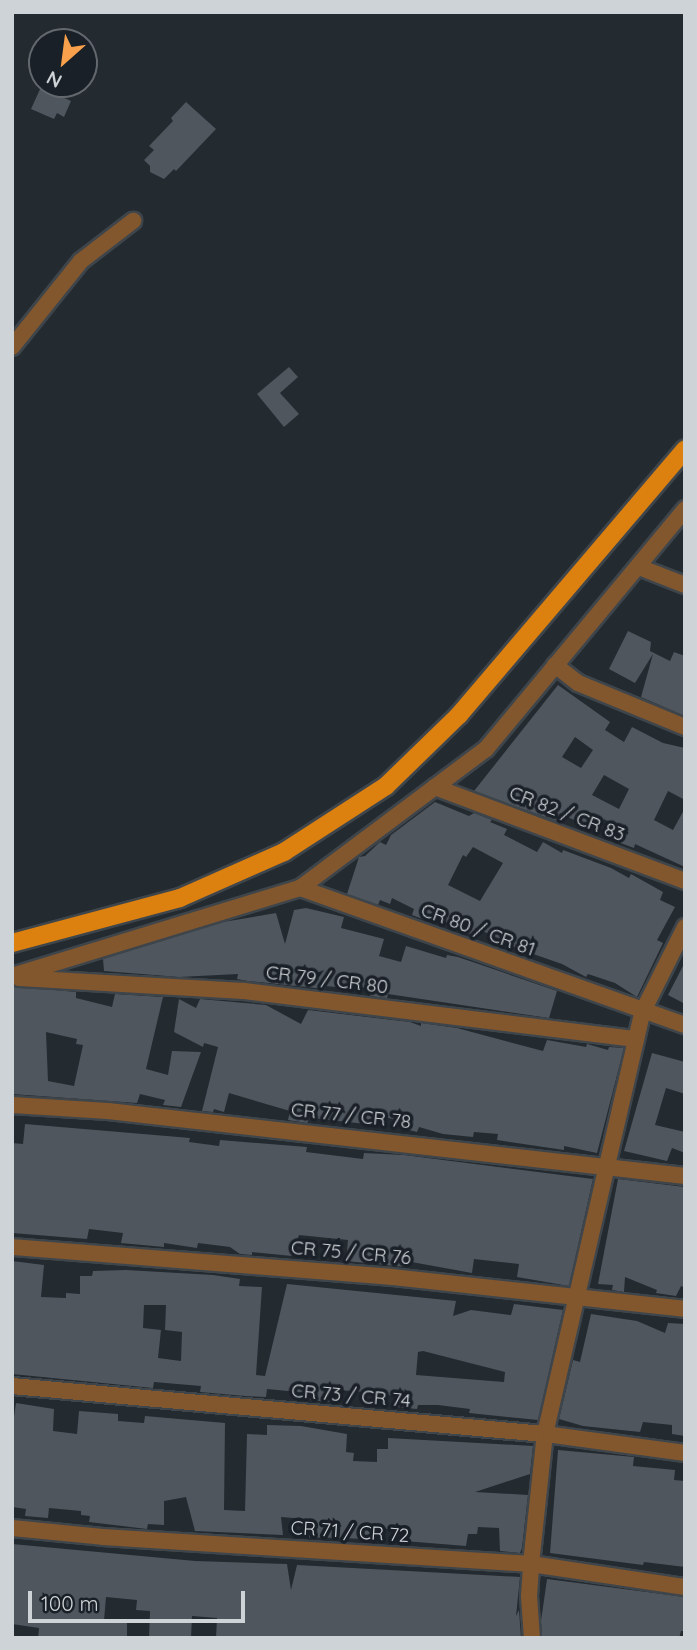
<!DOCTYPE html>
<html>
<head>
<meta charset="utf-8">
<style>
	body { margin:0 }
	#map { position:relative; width:697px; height:1650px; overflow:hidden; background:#232a30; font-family:Quicksand,sans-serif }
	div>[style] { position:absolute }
	.building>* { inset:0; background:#4f565e }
	.roads { filter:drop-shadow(2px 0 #3e454b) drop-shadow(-2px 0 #3e454b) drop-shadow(0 2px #3e454b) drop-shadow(0 -2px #3e454b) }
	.minor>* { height:16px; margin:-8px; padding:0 8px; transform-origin:8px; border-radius:8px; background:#83572d }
	.primary>* { height:18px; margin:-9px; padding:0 9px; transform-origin:9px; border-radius:9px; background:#dc800f }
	span { translate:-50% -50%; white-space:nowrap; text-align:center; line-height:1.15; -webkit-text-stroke:7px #1a2027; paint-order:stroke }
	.street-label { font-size:19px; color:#ced3d7 }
	.frame { position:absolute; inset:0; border:14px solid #ced3d7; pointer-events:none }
	.north { position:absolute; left:28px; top:28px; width:70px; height:70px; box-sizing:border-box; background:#1a2027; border:2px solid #62686d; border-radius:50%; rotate:208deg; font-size:19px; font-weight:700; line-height:28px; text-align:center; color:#ced3d7 }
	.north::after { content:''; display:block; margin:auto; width:24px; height:32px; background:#f8a04b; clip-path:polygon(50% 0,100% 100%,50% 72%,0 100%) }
	.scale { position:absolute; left:28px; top:1591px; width:217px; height:32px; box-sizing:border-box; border:4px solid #ced3d7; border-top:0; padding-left:9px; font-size:21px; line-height:24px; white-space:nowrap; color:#ced3d7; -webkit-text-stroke:5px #1a2027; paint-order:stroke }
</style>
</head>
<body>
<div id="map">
	<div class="building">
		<div style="clip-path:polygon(41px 87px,71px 101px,64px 117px,57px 113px,54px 119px,31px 109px)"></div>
		<div style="clip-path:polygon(186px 102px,216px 129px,176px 171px,174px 169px,164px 179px,150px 172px,150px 166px,144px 160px,154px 150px,149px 146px,173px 121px,171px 118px)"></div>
		<div style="clip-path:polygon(289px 367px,298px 377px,280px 393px,299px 414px,284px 427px,257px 394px)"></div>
		<div style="clip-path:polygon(628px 631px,651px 642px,650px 651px,670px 661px,674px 652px,685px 656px,685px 716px,641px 697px,653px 654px,635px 683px,609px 669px)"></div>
		<div style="clip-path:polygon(evenodd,558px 685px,610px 722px,605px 730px,624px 742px,632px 727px,663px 743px,685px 748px,685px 800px,668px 791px,654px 820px,673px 830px,685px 808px,685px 867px,635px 844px,634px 848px,618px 842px,624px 830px,604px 819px,598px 832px,560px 813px,556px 821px,474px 791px,558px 685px,575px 737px,593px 750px,581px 768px,562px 757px,575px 737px,558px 685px,604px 775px,629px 789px,619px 809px,592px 795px,604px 775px)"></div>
		<div style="clip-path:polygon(evenodd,435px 802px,469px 816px,474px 813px,492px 820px,490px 822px,507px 829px,504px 835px,537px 852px,543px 842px,562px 853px,563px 850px,611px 868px,629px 878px,631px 874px,663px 892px,660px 900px,675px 907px,657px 940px,663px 943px,637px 997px,615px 983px,588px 974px,586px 977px,562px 964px,496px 941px,498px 938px,476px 928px,472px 935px,433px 916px,428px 921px,412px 915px,414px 909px,392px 898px,390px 904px,380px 900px,378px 905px,347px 894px,359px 857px,365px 856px,380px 842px,386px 845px,391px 835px,435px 802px,473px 847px,503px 863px,480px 901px,448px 885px,463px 855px,466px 857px,473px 847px)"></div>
		<div style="clip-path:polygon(306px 908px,344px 917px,341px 928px,384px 939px,379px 956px,401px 962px,406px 946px,446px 958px,447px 955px,458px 957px,557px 991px,549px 1018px,388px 994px,387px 998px,370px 996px,371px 990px,349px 983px,348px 986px,337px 983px,336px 987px,326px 986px,325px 989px,248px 981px,237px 979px,238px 974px,179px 977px,104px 971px,103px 959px,223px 922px,276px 913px,285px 944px,294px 910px)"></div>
		<div style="clip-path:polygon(685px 962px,685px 1004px,668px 995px)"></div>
		<div style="clip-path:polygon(evenodd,12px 986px,76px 992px,76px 998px,112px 1007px,115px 994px,163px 997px,146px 1069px,168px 1075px,172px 1051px,201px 1052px,181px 1107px,163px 1105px,165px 1100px,140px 1094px,137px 1103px,12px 1094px,12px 986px,46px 1032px,77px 1039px,76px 1044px,83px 1045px,74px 1086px,48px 1081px,46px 1032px)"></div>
		<div style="clip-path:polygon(179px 999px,196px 1008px,200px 999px,266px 1005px,301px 1024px,308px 1010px,410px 1022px,421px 1026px,421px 1023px,457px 1028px,543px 1051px,547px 1040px,586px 1047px,587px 1044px,608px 1050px,609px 1047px,624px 1048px,597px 1153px,564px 1146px,564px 1150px,497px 1140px,498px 1134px,474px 1132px,473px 1137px,443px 1134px,419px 1127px,417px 1132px,405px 1129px,408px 1124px,379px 1115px,376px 1125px,310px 1118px,307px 1123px,288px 1120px,290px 1111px,229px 1093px,224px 1112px,214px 1109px,213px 1112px,202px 1111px,218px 1047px,204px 1043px,203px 1047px,174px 1032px)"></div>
		<div style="clip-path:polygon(652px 1053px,685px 1062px,685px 1094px,666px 1088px,655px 1125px,685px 1132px,685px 1153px,672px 1148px,667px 1161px,624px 1151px)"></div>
		<div style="clip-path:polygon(25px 1124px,190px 1138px,189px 1142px,219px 1146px,220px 1140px,307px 1147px,306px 1152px,363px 1159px,364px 1153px,404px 1155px,593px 1179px,569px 1286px,517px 1277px,519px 1264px,474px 1259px,472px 1273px,406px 1261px,406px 1267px,346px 1261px,348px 1240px,299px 1235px,292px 1256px,252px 1252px,252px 1255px,240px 1254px,230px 1247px,198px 1243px,197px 1248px,164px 1243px,164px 1247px,121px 1243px,123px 1233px,89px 1229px,87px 1239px,12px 1233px,12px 1143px,23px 1144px)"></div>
		<div style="clip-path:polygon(618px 1179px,685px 1187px,685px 1288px,681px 1286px,676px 1296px,656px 1293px,657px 1290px,625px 1277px,624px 1292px,612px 1290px,613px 1285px,598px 1284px)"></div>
		<div style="clip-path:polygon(evenodd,12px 1261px,44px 1265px,41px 1297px,66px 1298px,66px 1293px,80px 1294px,80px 1276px,92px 1276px,93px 1271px,126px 1270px,213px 1275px,240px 1279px,239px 1286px,262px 1287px,256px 1375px,265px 1376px,287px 1284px,456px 1301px,453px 1316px,471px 1310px,511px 1315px,514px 1304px,563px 1310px,538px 1420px,469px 1413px,470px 1409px,438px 1405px,418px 1405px,417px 1409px,395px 1407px,396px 1396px,355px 1391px,332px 1390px,331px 1402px,308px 1400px,309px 1393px,267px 1389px,266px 1397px,245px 1396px,200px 1392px,201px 1386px,154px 1382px,153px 1388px,12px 1374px,12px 1261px,144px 1305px,166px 1305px,165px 1330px,182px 1332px,181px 1361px,158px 1358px,161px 1330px,143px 1328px,144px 1305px,12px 1261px,423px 1351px,505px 1372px,504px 1382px,416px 1375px,418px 1352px,423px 1351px)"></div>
		<div style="clip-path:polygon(591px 1314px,637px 1321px,665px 1333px,668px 1323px,685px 1324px,685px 1436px,672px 1434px,672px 1425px,643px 1422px,640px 1432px,583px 1426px,559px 1419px,573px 1360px,580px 1362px)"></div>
		<div style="clip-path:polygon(16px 1403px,54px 1409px,53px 1431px,77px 1434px,79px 1411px,118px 1414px,118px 1421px,144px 1423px,145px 1416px,225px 1423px,224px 1510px,245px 1511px,247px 1434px,267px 1435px,267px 1425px,301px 1426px,347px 1434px,346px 1452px,354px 1453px,353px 1461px,377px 1462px,377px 1449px,388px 1449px,388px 1438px,533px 1446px,530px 1474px,475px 1492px,528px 1495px,522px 1548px,520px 1553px,500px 1551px,499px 1528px,478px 1527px,477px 1534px,468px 1534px,466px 1546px,404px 1541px,404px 1531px,371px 1527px,369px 1539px,304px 1537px,306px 1519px,281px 1517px,283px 1535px,195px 1531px,186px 1497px,164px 1501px,164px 1525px,148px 1524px,147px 1529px,89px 1522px,90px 1516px,81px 1515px,81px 1511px,49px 1508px,48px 1518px,25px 1516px,26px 1509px,12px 1507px,12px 1430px)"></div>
		<div style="clip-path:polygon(558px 1450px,634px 1457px,633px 1466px,675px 1470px,674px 1480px,685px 1481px,685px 1567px,644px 1562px,643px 1565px,550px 1553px)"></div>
		<div style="clip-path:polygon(12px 1544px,195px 1561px,287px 1564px,291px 1590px,297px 1565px,520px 1577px,516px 1616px,519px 1610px,521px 1638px,216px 1638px,217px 1618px,192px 1616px,191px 1638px,149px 1638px,150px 1611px,136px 1610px,137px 1600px,106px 1597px,104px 1621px,127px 1623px,127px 1638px,38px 1638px,39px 1628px,12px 1624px)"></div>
		<div style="clip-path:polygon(547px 1579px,685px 1597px,685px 1631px,681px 1631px,679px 1638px,542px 1638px,541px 1621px)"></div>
	</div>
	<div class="roads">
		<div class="minor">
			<div style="left:12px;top:347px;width:110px;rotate:-51.3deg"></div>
			<div style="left:81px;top:261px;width:66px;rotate:-37.6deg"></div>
			<div style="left:639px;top:567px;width:49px;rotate:21.4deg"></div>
			<div style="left:555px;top:665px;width:29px;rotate:38deg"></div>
			<div style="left:578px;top:683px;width:116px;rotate:22.4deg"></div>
			<div style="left:435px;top:787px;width:267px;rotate:20.6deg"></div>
			<div style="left:300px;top:888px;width:409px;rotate:19.6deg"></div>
			<div style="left:12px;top:976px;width:301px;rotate:-17deg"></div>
			<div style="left:300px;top:888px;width:232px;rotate:-36.8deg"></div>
			<div style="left:486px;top:749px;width:312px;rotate:-50.3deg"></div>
			<div style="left:19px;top:978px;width:225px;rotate:3.3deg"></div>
			<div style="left:244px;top:991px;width:395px;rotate:7deg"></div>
			<div style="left:12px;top:1105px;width:96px;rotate:3.6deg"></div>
			<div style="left:108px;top:1111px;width:581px;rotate:6.43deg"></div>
			<div style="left:12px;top:1247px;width:381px;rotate:4.5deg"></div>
			<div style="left:392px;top:1277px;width:295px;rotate:6.2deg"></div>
			<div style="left:12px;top:1386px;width:535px;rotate:5.15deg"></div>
			<div style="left:545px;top:1434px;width:141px;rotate:7.7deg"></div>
			<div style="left:12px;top:1528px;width:91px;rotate:5.6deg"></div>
			<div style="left:103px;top:1537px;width:429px;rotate:3.6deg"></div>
			<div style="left:531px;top:1564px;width:156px;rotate:8.5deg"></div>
			<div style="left:532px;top:1638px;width:42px;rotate:-94.1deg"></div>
			<div style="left:529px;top:1596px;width:32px;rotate:-86deg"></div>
			<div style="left:531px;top:1564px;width:131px;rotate:-83.9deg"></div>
			<div style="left:545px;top:1434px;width:434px;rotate:-77deg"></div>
			<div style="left:643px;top:1011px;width:94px;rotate:-63.4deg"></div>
		</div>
		<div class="primary">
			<div style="left:12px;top:943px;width:174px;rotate:-15deg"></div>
			<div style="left:180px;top:898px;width:114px;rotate:-23.9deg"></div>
			<div style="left:284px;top:852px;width:121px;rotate:-32.9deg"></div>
			<div style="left:386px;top:786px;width:102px;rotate:-44.2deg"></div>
			<div style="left:459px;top:715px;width:349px;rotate:-49.6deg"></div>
		</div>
	</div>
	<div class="street-label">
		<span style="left:567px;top:814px;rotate:21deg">CR 82 / CR 83</span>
		<span style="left:478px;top:930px;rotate:20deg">CR 80 / CR 81</span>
		<span style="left:327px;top:980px;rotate:7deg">CR 79 / CR 80</span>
		<span style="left:351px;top:1116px;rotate:6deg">CR 77 / CR 78</span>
		<span style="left:351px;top:1253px;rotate:5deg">CR 75 / CR 76</span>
		<span style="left:351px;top:1396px;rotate:5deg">CR 73 / CR 74</span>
		<span style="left:350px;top:1532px;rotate:4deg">CR 71 / CR 72</span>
	</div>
	<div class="frame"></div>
	<div class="north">N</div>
	<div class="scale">100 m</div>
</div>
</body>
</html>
